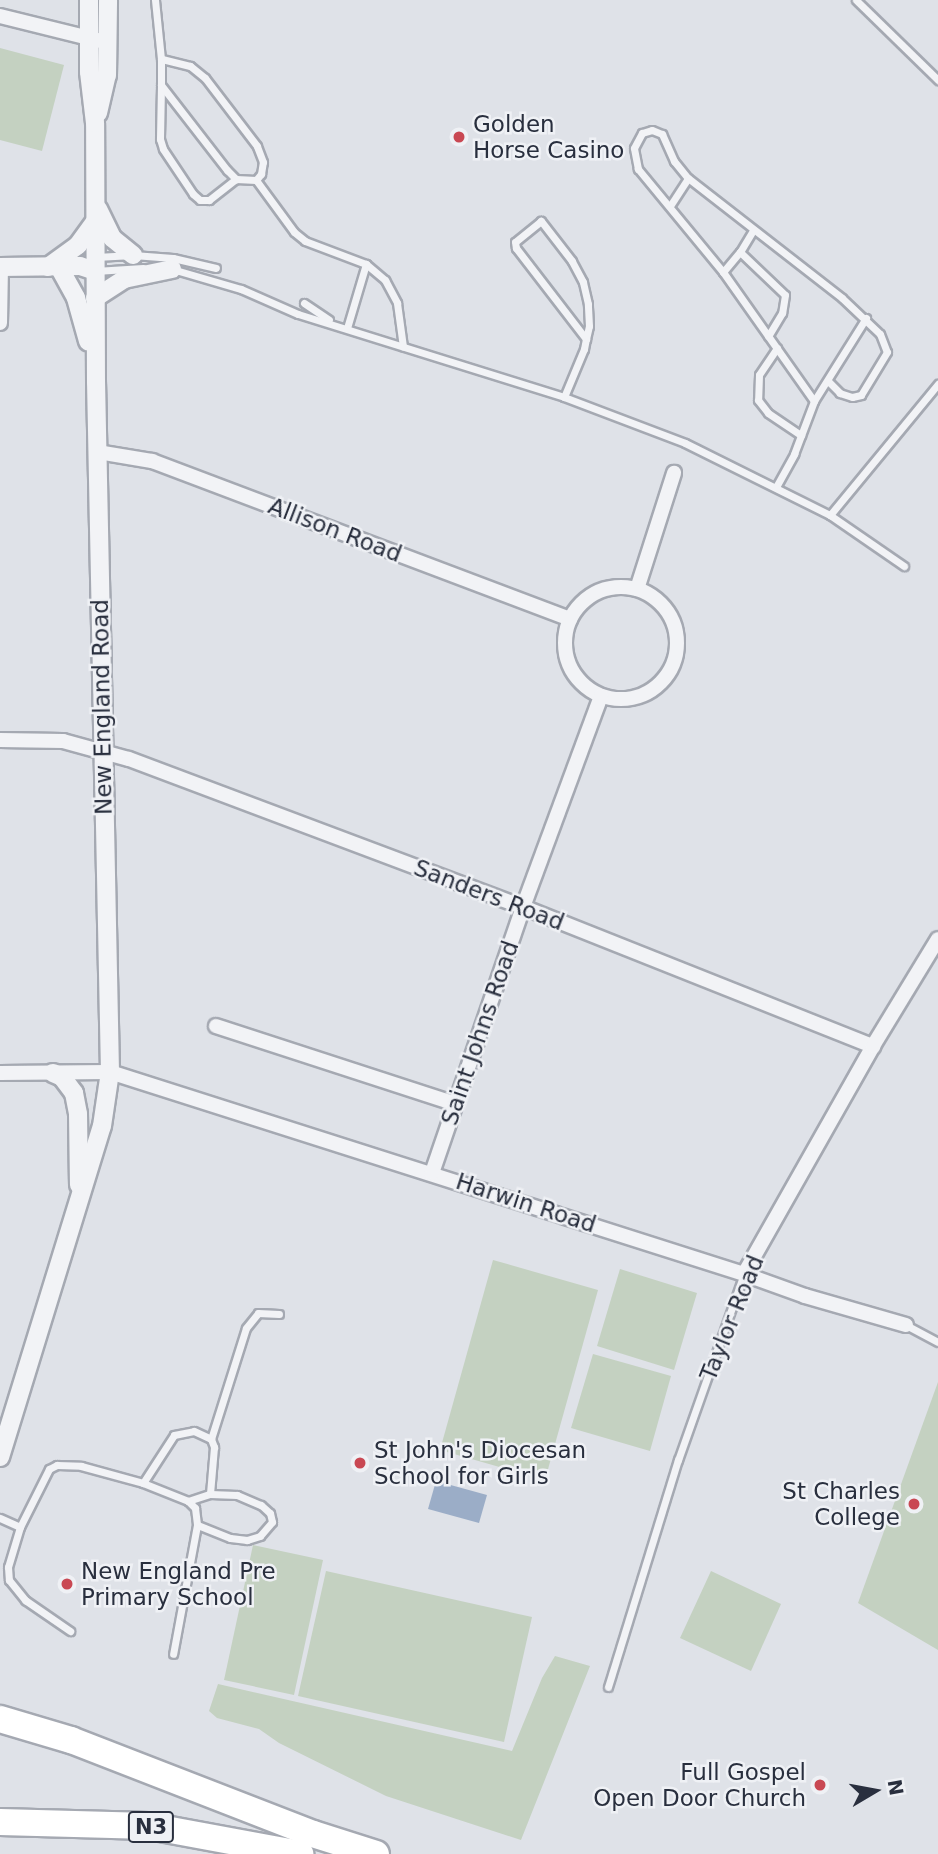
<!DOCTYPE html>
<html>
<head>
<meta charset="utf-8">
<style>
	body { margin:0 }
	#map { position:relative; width:938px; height:1854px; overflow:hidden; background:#dfe2e8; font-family:"DejaVu Sans",sans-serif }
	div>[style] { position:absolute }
	.green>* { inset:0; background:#c4d1c1 }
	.water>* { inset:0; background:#9badc7 }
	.roads { filter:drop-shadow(2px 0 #a5a9b2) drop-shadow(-2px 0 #a5a9b2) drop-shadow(0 2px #a5a9b2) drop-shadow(0 -2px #a5a9b2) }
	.service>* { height:7px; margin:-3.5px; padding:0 3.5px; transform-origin:3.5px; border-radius:3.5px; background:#f2f3f6 }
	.minor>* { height:14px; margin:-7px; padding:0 7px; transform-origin:7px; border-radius:7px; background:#f2f3f6 }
	.minor>.ring { margin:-7px; padding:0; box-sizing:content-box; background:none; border:14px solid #f2f3f6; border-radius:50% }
	.tertiary>* { height:18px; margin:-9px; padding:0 9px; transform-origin:9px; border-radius:9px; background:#f2f3f6 }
	.motorway>* { height:26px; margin:-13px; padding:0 13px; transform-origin:13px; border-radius:13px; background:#fff }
	.dots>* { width:19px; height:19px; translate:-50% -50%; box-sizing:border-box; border:4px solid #eff1f5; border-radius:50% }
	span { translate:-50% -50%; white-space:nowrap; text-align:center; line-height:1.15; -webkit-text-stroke:5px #eff1f5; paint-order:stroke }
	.shield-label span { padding:2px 5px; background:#eff1f5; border:2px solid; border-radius:5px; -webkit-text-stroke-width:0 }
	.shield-label { font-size:21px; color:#292f3e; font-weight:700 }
	.poi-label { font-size:23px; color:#292f3e }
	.left { translate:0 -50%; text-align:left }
	.right { translate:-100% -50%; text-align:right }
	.street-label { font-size:23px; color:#292f3e }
	.north { position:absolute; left:840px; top:1756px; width:70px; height:70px; -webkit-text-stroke:5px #eff1f5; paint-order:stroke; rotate:80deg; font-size:19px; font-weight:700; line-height:28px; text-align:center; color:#292f3e }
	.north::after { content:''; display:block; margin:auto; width:24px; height:32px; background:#292f3e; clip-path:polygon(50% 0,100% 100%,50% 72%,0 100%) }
</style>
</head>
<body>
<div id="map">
	<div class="green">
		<div style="clip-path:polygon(0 48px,64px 65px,42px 151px,0 140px)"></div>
		<div style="clip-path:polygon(493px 1260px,598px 1290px,545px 1480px,440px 1450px)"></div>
		<div style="clip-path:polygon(620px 1269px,697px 1293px,674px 1370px,597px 1346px)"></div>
		<div style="clip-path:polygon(593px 1354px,671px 1376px,650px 1451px,571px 1428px)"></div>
		<div style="clip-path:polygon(938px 1382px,938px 1650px,858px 1603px)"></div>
		<div style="clip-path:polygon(253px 1545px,323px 1560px,294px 1695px,224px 1680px)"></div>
		<div style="clip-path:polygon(326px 1571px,532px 1617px,504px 1742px,298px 1696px)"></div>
		<div style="clip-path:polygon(711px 1571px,781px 1604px,751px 1671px,680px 1638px)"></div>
		<div style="clip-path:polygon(555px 1656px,590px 1666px,521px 1840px,386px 1796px,279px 1743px,259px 1729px,217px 1718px,209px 1711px,218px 1684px,512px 1751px,542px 1678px)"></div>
	</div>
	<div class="water">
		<div style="clip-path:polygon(436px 1481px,487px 1495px,479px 1523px,428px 1509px)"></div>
	</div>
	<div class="roads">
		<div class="service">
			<div style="left:155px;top:0;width:59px;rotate:84.2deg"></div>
			<div style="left:856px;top:0;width:115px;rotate:44.3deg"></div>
			<div style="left:161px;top:86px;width:53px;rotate:91.1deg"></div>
			<div style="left:160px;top:139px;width:10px;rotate:73deg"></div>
			<div style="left:163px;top:149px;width:54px;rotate:56.3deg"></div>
			<div style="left:193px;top:194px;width:9px;rotate:41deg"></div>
			<div style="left:200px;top:200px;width:9px"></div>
			<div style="left:209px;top:200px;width:34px;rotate:-38deg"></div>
			<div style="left:256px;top:180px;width:8px;rotate:-50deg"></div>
			<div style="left:261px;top:174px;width:12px;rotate:-81deg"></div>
			<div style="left:263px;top:162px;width:17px;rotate:-111deg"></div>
			<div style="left:257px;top:146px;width:86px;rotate:-127.4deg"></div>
			<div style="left:205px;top:78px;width:19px;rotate:-141deg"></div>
			<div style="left:190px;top:66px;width:30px;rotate:-166deg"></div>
			<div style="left:161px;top:59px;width:26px;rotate:90deg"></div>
			<div style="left:161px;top:85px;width:108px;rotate:52.2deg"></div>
			<div style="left:227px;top:170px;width:13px;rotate:45deg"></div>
			<div style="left:236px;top:179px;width:20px;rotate:3deg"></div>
			<div style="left:256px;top:180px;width:64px;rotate:53.8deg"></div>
			<div style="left:294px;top:232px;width:14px;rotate:39deg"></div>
			<div style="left:305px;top:241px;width:65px;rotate:20.7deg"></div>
			<div style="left:366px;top:264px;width:25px;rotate:40deg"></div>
			<div style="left:385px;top:280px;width:26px;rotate:62deg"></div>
			<div style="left:397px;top:303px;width:44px;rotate:82.2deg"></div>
			<div style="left:670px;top:206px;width:33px;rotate:-57deg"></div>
			<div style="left:740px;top:252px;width:62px;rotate:43.7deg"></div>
			<div style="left:785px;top:295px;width:18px;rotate:99deg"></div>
			<div style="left:782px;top:313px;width:27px;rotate:121deg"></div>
			<div style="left:96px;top:257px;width:37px;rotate:-3deg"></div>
			<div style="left:133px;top:255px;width:40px;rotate:4.3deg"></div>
			<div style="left:173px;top:258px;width:44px;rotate:13.1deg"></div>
			<div style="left:172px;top:269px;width:72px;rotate:16.2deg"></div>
			<div style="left:241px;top:289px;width:62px;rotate:23.7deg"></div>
			<div style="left:298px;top:314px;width:279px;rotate:17.3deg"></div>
			<div style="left:564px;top:397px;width:129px;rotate:20.8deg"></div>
			<div style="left:685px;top:443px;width:162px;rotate:26.4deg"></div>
			<div style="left:830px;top:515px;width:90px;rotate:34.6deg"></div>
			<div style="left:95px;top:271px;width:48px;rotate:-3.6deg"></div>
			<div style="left:723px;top:272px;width:26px;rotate:-50deg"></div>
			<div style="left:740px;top:252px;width:26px;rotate:-59deg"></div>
			<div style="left:304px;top:303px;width:30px;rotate:34deg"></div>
			<div style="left:347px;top:328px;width:67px;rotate:-73.5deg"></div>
			<div style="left:777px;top:348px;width:32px;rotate:124deg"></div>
			<div style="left:759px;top:375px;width:25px;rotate:92deg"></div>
			<div style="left:758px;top:400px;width:16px;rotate:52deg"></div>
			<div style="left:768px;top:413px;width:40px;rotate:34deg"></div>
			<div style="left:564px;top:397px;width:52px;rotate:-67.4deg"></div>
			<div style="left:584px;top:349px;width:10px;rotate:-79deg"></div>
			<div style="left:586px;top:339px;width:13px;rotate:-77deg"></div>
			<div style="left:589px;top:326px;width:22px;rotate:-93deg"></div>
			<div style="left:588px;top:304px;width:23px;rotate:-103deg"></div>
			<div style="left:583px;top:282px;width:24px;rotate:-118deg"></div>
			<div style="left:572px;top:261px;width:51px;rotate:-127.8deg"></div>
			<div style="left:541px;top:221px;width:33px;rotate:141deg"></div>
			<div style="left:515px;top:242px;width:6px;rotate:81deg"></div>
			<div style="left:516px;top:248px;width:115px;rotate:52.4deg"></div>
			<div style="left:814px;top:401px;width:98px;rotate:-57.9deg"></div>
			<div style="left:776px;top:487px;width:38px;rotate:-61deg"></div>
			<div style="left:794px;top:454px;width:57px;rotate:-69.3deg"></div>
			<div style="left:814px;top:401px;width:158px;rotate:-125.2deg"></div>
			<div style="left:723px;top:272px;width:134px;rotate:-129.5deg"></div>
			<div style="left:638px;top:169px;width:21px;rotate:-101deg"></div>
			<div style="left:634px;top:148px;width:17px;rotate:-62deg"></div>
			<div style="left:642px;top:133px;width:10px;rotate:-17deg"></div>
			<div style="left:652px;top:130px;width:11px;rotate:22deg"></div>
			<div style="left:662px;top:134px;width:30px;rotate:66deg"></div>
			<div style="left:674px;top:161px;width:22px;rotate:51deg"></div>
			<div style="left:688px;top:178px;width:195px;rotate:37.9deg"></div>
			<div style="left:842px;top:298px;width:52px;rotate:43.5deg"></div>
			<div style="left:880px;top:334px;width:19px;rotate:69deg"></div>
			<div style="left:887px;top:352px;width:50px;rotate:121.2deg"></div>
			<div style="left:861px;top:395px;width:9px;rotate:167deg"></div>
			<div style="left:852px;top:397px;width:13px;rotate:-162deg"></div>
			<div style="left:840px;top:393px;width:17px;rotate:-135deg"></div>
			<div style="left:830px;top:515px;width:170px;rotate:-50.5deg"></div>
			<div style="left:906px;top:1325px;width:36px;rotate:28deg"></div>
			<div style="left:211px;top:1439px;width:116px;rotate:-72.5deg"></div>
			<div style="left:246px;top:1328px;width:19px;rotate:-51deg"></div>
			<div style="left:258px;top:1313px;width:21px;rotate:3deg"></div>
			<div style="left:143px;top:1483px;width:57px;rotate:-57.1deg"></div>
			<div style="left:174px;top:1435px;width:20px;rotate:-11deg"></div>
			<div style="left:194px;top:1431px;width:19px;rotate:25deg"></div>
			<div style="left:211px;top:1439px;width:9px;rotate:69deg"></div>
			<div style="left:214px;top:1447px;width:47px;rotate:94.9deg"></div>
			<div style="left:188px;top:1501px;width:23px;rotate:-18deg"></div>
			<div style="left:210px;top:1494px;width:27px;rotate:2deg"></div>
			<div style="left:237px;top:1495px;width:26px;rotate:23deg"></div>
			<div style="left:261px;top:1505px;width:12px;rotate:42deg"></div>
			<div style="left:270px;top:1513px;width:9px;rotate:77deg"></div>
			<div style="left:272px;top:1522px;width:18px;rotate:131deg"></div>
			<div style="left:260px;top:1536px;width:14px;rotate:163deg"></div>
			<div style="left:247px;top:1540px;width:17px;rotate:-173deg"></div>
			<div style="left:230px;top:1538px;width:35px;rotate:-158deg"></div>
			<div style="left:0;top:1518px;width:22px;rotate:24deg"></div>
			<div style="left:20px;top:1527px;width:42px;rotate:106.7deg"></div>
			<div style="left:8px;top:1567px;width:13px;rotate:86deg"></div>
			<div style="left:9px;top:1580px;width:26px;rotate:51deg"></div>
			<div style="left:25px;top:1600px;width:55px;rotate:34.6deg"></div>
			<div style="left:20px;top:1527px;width:65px;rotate:-63.4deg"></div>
			<div style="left:49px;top:1469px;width:9px;rotate:-27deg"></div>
			<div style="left:57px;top:1465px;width:24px;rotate:2deg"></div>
			<div style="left:81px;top:1466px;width:64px;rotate:15.3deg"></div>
			<div style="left:143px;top:1483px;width:48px;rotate:21.8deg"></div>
			<div style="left:188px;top:1501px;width:10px;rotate:45deg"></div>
			<div style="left:195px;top:1508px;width:17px;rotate:83deg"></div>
			<div style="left:197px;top:1525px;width:131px;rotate:100.5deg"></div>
			<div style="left:608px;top:1687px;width:238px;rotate:-72.9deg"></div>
			<div style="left:678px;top:1460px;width:197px;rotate:-70.5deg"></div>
		</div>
		<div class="minor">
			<div style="left:0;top:16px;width:112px;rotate:13.9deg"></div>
			<div style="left:0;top:323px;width:56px;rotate:-89deg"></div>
			<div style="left:98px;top:452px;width:55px;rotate:9.5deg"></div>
			<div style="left:152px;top:461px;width:447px;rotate:20.7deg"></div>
			<div class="ring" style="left:565px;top:587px;width:98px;height:98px"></div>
			<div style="left:637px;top:589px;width:122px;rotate:-72.3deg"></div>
			<div style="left:0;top:740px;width:63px;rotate:0.9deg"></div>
			<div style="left:63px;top:741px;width:68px;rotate:15.3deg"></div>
			<div style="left:129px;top:759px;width:421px;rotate:20.6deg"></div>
			<div style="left:523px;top:907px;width:377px;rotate:21.7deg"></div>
			<div style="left:216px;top:1026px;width:252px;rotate:18deg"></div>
			<div style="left:0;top:1073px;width:110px;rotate:-0.5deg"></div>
			<div style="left:110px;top:1072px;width:665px;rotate:17.67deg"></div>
			<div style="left:744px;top:1274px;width:65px;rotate:19.8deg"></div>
			<div style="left:805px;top:1296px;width:105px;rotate:16deg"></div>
			<div style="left:432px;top:1173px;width:281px;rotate:-71.1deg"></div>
			<div style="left:523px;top:907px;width:225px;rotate:-69.7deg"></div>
			<div style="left:744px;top:1274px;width:262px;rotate:-60.5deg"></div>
			<div style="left:873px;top:1046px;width:125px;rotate:-58.7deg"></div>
		</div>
		<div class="tertiary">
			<div style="left:98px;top:113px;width:39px;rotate:-77deg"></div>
			<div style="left:107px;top:75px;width:75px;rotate:-89.2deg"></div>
			<div style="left:98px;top:209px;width:32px;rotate:64deg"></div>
			<div style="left:112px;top:238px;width:27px;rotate:39deg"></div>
			<div style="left:0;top:267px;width:80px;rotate:-0.7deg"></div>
			<div style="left:80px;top:266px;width:16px;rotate:18deg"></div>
			<div style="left:48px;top:267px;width:37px;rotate:-36deg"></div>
			<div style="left:78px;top:245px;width:29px;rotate:-54deg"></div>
			<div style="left:59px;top:267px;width:35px;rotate:61deg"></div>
			<div style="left:76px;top:298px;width:45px;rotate:74.4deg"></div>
			<div style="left:95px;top:298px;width:35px;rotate:-33deg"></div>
			<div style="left:124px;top:279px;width:49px;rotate:-11.8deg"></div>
			<div style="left:53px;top:1073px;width:10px;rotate:24deg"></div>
			<div style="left:62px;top:1077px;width:20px;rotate:53deg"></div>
			<div style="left:74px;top:1093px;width:21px;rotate:79deg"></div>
			<div style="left:78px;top:1114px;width:71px;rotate:89.2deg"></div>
			<div style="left:0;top:1457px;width:346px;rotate:-72.9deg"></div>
			<div style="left:102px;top:1126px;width:55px;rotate:-81.6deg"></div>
			<div style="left:110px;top:1072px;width:690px;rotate:-91.16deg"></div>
			<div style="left:96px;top:382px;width:259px;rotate:-90.2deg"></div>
			<div style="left:95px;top:123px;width:51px;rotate:-96.7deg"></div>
			<div style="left:89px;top:72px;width:72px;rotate:-90deg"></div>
		</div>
		<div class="motorway">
			<div style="left:0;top:1719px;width:74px;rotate:16.5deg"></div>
			<div style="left:71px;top:1740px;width:260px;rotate:21.2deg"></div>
			<div style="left:313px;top:1834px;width:66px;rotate:17.6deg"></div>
			<div style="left:0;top:1822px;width:149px;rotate:1.5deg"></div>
			<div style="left:149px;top:1826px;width:154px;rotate:10.5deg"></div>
		</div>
	</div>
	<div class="dots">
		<div style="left:459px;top:137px;background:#c94853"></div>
		<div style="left:360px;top:1463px;background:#c94853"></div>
		<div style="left:914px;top:1504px;background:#c94853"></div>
		<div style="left:67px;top:1584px;background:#c94853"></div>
		<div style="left:820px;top:1785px;background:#c94853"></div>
	</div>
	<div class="shield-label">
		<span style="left:151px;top:1827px">N3</span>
	</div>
	<div class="poi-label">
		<span class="left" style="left:473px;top:137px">Golden<br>Horse Casino</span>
		<span class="left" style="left:374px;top:1463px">St John's Diocesan<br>School for Girls</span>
		<span class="right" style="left:900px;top:1504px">St Charles<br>College</span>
		<span class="left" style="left:81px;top:1584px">New England Pre<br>Primary School</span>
		<span class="right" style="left:806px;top:1785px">Full Gospel<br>Open Door Church</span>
	</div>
	<div class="street-label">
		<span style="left:335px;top:530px;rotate:21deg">Allison Road</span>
		<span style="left:102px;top:707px;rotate:-91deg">New England Road</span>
		<span style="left:489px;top:895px;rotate:21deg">Sanders Road</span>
		<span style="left:480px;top:1033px;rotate:-71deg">Saint Johns Road</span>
		<span style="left:526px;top:1203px;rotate:18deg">Harwin Road</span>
		<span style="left:732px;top:1318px;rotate:-68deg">Taylor Road</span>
	</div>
	<div class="north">N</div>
</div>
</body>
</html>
